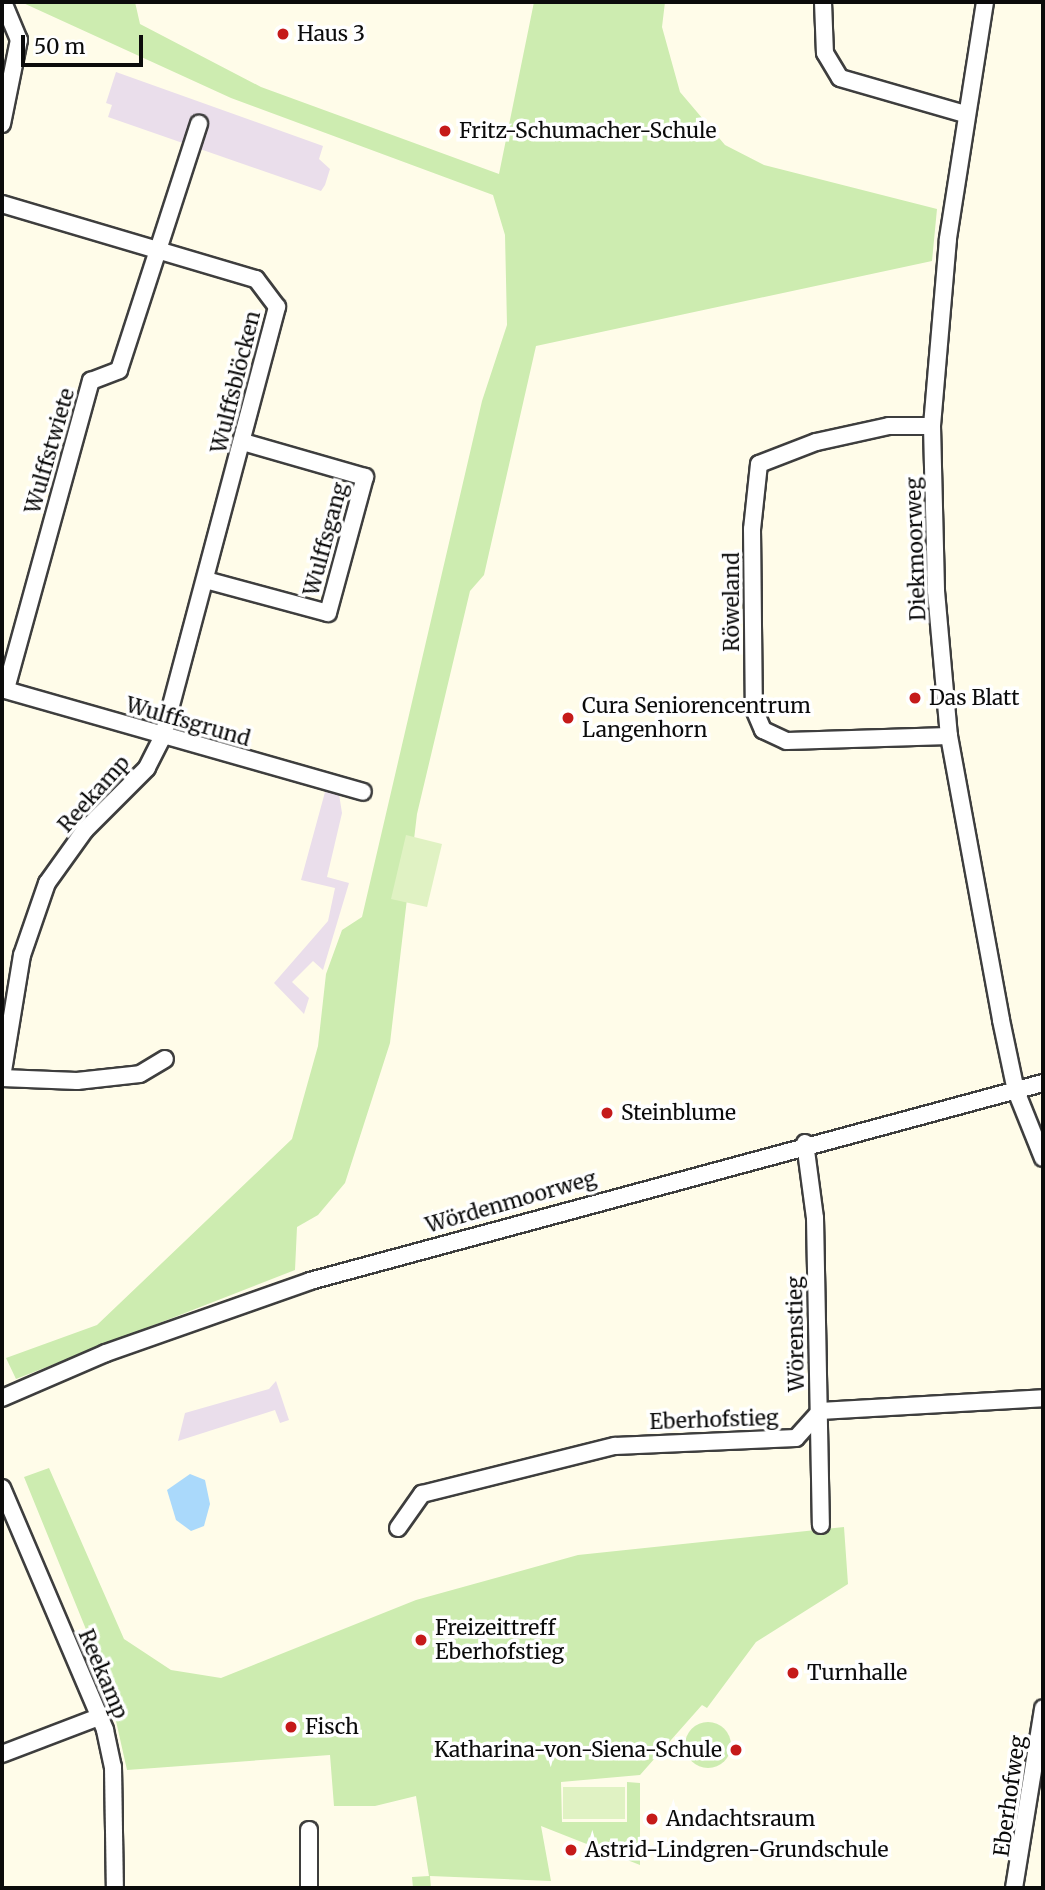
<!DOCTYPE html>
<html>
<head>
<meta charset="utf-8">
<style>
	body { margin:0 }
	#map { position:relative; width:1045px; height:1890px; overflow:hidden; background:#fffce9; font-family:Merriweather,serif }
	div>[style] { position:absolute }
	.industrial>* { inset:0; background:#eadeeb }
	.green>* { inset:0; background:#cdecb0 }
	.round { border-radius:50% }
	.pitch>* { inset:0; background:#e0f2c3 }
	.water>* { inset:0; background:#aad9fb }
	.roads { filter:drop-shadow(2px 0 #3e3e3e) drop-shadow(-2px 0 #3e3e3e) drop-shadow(0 2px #3e3e3e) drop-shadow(0 -2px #3e3e3e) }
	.minor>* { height:16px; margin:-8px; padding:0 8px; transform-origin:8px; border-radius:8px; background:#fff }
	.rail>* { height:5px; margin:-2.5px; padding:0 2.5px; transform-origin:2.5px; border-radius:2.5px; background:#c51a1a }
	.dots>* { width:19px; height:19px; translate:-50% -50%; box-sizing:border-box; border:4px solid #fff; border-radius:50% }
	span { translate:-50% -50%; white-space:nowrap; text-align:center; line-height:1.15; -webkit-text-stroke:7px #fff; paint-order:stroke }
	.poi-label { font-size:21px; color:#0b0b0b }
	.left { translate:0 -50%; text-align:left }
	.right { translate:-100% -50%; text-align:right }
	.street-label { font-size:21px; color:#0b0b0b }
	.frame { position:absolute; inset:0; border:4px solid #0b0b0b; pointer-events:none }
	.scale { position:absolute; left:21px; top:35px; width:122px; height:32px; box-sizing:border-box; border:4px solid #0b0b0b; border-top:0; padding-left:9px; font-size:21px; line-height:24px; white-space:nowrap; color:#0b0b0b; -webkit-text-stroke:5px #fff; paint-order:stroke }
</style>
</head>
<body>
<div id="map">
	<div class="industrial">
		<div style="clip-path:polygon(116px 72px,323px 146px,319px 159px,330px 169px,325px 185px,321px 191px,108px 117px,112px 105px,106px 103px)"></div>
		<div style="clip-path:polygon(325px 792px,339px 794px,342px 813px,327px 877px,349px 883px,323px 970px,313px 961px,292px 982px,309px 998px,304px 1014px,274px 983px,328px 921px,335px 888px,301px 880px)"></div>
		<div style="clip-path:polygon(276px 1381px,289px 1420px,280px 1423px,275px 1410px,178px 1441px,185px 1413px,269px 1389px)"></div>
	</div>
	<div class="green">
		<div style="clip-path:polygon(21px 2px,135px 2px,140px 24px,261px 87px,499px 174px,534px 2px,665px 2px,662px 27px,680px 92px,725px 145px,764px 165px,937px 209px,932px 261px,536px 346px,484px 575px,470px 591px,417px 814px,390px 1043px,345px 1183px,318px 1215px,297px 1227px,295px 1270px,16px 1379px,6px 1358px,97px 1325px,292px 1139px,318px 1046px,326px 974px,342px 930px,362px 917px,482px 401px,507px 325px,505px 235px,493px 195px,231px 98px)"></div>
		<div style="clip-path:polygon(49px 1468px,124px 1639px,171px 1670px,221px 1678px,416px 1600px,578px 1555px,844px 1527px,848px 1584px,756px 1642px,707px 1708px,702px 1705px,640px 1775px,561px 1782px,562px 1822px,627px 1822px,627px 1782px,640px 1783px,640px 1865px,541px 1826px,551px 1881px,430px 1876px,431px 1888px,413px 1888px,412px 1877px,429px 1876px,416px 1796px,375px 1806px,334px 1806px,330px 1755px,127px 1770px,107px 1681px,24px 1477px)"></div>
		<div class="round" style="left:685px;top:1722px;width:46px;height:46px"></div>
	</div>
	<div class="pitch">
		<div style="clip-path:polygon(406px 835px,442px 844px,427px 907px,391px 899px)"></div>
		<div style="clip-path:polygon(563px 1787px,625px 1787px,625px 1819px,563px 1819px)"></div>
	</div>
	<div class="water">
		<div style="clip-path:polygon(190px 1474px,205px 1480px,210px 1504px,204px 1526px,191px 1531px,176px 1520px,167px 1490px)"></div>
	</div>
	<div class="roads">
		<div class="minor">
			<div style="left:823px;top:2px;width:51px;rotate:87.8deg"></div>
			<div style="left:825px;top:53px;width:29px;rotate:59deg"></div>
			<div style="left:840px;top:78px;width:130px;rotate:16.1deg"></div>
			<div style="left:985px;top:2px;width:240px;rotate:98.9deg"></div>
			<div style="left:948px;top:239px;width:188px;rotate:94.9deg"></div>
			<div style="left:932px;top:426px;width:165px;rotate:88.6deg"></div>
			<div style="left:936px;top:591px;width:146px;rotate:84.9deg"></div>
			<div style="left:949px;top:736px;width:289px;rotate:79.6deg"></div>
			<div style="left:1001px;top:1020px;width:73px;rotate:78.1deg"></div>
			<div style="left:1016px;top:1091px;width:72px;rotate:68.1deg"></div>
			<div style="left:2px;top:124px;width:86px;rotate:-78.6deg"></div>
			<div style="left:19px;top:40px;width:41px;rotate:-112.8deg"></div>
			<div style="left:2px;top:204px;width:265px;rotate:16.5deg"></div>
			<div style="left:256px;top:279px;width:35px;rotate:53deg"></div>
			<div style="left:277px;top:307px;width:446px;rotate:104.9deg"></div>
			<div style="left:162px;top:738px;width:34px;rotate:117deg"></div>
			<div style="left:147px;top:768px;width:88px;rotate:135deg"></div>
			<div style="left:85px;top:830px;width:65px;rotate:125.6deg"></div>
			<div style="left:47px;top:883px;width:76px;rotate:109.1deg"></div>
			<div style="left:22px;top:955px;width:124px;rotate:99.3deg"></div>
			<div style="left:932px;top:426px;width:43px;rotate:180deg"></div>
			<div style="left:889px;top:426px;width:75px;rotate:167.6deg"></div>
			<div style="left:816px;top:442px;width:61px;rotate:158.9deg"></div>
			<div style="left:759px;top:464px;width:65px;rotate:96.1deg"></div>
			<div style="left:752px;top:529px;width:180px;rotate:89.4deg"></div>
			<div style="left:754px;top:709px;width:23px;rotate:67deg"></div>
			<div style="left:763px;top:730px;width:26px;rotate:25deg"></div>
			<div style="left:787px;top:741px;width:162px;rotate:-1.8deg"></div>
			<div style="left:206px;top:580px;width:126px;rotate:15.1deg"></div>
			<div style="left:328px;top:613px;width:141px;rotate:-74.8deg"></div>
			<div style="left:365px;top:477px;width:127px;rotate:-164deg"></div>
			<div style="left:2px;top:689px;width:375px;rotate:15.9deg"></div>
			<div style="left:6px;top:689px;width:320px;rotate:-74.6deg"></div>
			<div style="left:91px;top:381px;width:30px;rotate:-21deg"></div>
			<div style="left:119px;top:370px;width:259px;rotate:-72deg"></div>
			<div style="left:2px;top:1078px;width:75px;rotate:2.3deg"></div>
			<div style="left:77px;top:1081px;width:63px;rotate:-6.3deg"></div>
			<div style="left:140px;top:1074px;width:29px;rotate:-31deg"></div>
			<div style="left:805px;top:1143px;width:76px;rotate:82.4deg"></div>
			<div style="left:815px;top:1218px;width:307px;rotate:88.9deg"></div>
			<div style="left:2px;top:1398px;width:113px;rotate:-23.4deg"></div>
			<div style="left:106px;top:1353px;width:216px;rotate:-19.4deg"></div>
			<div style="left:310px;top:1281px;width:759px;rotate:-15.12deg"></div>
			<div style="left:2px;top:1488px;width:263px;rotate:66.9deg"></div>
			<div style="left:105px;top:1730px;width:38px;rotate:78deg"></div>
			<div style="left:113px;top:1767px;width:121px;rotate:89.1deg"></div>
			<div style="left:398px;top:1528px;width:42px;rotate:-54.8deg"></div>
			<div style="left:422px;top:1494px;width:199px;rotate:-14deg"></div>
			<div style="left:615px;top:1446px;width:181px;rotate:-2.5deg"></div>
			<div style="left:796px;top:1438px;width:36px;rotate:-48deg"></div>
			<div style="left:820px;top:1411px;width:223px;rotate:-3.3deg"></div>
			<div style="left:2px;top:1754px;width:104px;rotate:-20.9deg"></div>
			<div style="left:309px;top:1830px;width:58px;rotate:90deg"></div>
			<div style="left:1014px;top:1888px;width:182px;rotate:-80.8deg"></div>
		</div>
	</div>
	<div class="rail">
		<div style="left:1043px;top:365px;width:123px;rotate:90deg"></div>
	</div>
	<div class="dots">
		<div style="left:283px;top:34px;background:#c51a1a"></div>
		<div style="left:445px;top:131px;background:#c51a1a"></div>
		<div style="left:915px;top:698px;background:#c51a1a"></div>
		<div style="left:568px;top:718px;background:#c51a1a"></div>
		<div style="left:607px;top:1113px;background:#c51a1a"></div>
		<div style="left:421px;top:1640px;background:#c51a1a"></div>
		<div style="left:793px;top:1673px;background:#c51a1a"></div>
		<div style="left:291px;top:1727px;background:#c51a1a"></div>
		<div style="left:736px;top:1750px;background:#c51a1a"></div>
		<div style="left:652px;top:1819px;background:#c51a1a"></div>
		<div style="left:571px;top:1850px;background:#c51a1a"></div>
	</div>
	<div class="poi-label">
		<span class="left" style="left:297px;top:34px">Haus 3</span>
		<span class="left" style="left:459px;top:131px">Fritz-Schumacher-Schule</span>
		<span class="left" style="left:929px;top:698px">Das Blatt</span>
		<span class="left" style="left:582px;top:718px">Cura Seniorencentrum<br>Langenhorn</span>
		<span class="left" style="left:621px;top:1113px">Steinblume</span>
		<span class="left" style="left:435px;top:1640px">Freizeittreff<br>Eberhofstieg</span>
		<span class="left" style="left:807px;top:1673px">Turnhalle</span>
		<span class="left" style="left:305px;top:1727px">Fisch</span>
		<span class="right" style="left:722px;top:1750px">Katharina-von-Siena-Schule</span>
		<span class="left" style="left:666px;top:1819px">Andachtsraum</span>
		<span class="left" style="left:585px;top:1850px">Astrid-Lindgren-Grundschule</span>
	</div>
	<div class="street-label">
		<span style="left:236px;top:382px;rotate:-76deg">Wulffsblöcken</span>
		<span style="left:50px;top:451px;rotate:-74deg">Wulffstwiete</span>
		<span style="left:326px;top:539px;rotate:-75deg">Wulffsgang</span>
		<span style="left:916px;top:549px;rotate:-92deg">Diekmoorweg</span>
		<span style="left:732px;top:602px;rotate:-90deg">Röweland</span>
		<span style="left:188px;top:722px;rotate:16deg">Wulffsgrund</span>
		<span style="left:94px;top:794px;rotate:-48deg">Reekamp</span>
		<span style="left:511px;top:1202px;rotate:-16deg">Wördenmoorweg</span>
		<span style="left:796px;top:1334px;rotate:-91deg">Wörenstieg</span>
		<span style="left:714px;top:1420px;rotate:-2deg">Eberhofstieg</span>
		<span style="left:103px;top:1674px;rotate:67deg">Reekamp</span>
		<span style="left:1010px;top:1796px;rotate:-82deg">Eberhofweg</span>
	</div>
	<div class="frame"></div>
	<div class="scale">50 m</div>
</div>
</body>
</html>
